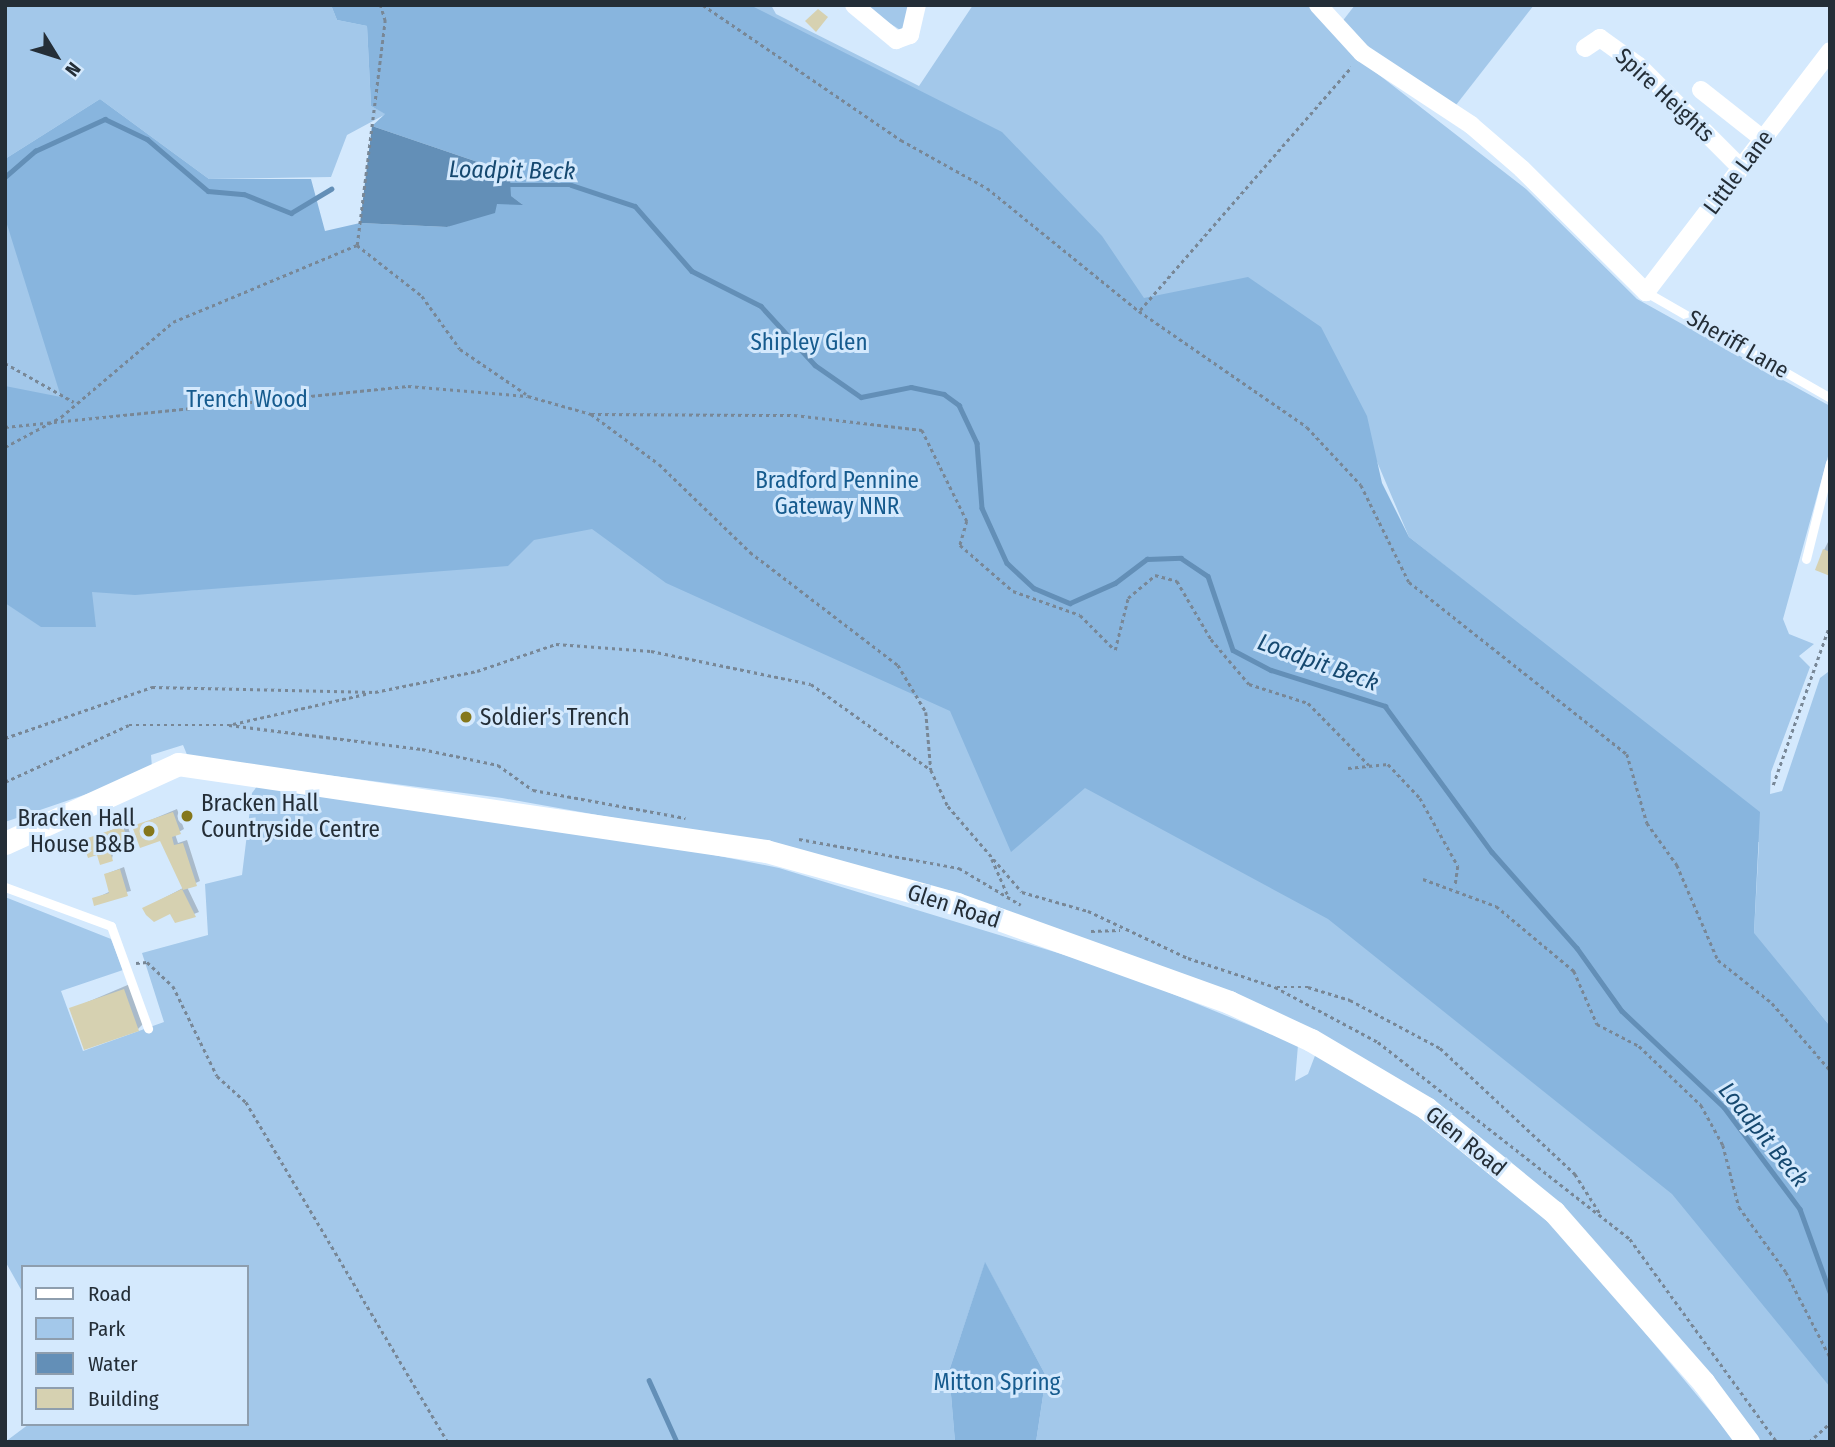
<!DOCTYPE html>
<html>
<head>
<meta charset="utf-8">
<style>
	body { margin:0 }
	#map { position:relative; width:1835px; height:1447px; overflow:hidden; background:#d4e9fd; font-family:"Fira Sans Condensed",sans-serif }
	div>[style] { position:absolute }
	.green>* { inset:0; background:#a3c8ea }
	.forest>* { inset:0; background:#88b5de }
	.water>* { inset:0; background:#638fb7 }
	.shadow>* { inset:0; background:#0003 }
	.stream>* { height:4.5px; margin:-2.25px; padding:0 2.25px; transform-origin:2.25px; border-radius:2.25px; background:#638fb7 }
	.building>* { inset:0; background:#d6d1b1 }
	.path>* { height:2.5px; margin-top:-1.25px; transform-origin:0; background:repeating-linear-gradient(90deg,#788796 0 3.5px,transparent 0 7px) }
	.service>* { height:9px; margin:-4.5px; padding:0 4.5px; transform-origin:4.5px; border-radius:4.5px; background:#fff }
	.minor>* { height:18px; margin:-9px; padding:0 9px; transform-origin:9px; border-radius:9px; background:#fff }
	.tertiary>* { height:23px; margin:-11.5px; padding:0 11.5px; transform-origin:11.5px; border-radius:11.5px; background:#fff }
	.dots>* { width:19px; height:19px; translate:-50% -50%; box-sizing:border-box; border:4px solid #d4e9fd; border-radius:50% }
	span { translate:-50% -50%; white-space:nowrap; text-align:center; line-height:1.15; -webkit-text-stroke:6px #d4e9fd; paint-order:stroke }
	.street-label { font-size:23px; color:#242e37 }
	.park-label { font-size:23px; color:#165b8e }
	.poi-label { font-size:23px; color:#242e37 }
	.left { translate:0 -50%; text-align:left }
	.right { translate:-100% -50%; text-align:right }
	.water-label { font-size:24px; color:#164970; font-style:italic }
	.frame { position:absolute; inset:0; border:7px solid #242e37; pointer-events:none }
	.legend { position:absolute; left:21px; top:1265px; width:228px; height:161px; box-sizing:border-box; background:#d4e9fd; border:2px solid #8e9eae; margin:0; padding:9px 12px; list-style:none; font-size:21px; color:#242e37 }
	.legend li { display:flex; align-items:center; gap:14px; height:35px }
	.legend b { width:35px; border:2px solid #8e9eae }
	.north { position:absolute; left:21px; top:21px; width:70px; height:70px; -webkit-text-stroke:5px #d4e9fd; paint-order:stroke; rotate:128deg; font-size:19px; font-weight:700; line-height:28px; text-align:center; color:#242e37 }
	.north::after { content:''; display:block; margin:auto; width:24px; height:32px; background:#242e37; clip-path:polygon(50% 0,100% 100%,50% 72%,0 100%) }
</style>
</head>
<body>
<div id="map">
	<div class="green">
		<div style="clip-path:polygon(5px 5px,331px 5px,337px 20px,367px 26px,371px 106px,386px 114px,347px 135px,331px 177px,209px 179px,100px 99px,5px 159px)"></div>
		<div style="clip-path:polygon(evenodd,488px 5px,771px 5px,776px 14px,919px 86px,973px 5px,1308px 5px,1356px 57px,1526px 189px,1637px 299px,1830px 406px,1830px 449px,1783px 619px,1789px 634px,1814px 644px,1799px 656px,1810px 667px,1771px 772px,1770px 794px,1782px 791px,1820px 678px,1828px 672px,1830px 643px,1830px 1026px,1807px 998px,1830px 1037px,1830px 1442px,1756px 1442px,1549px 1201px,1346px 1052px,760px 844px,502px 798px,188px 757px,183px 745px,151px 755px,152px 767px,119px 783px,5px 822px,5px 207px,120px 594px,197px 590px,478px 479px,495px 195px,488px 5px,1375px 457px,1409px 537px,1760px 817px,1370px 512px,1375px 457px,488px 5px,1758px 842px,1759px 842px,1754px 933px,1720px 924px,1758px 842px)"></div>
		<div style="clip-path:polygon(860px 5px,912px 5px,902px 31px)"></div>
		<div style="clip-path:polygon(1355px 5px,1534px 5px,1456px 105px,1370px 51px,1341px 23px)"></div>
		<div style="clip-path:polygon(261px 781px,514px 815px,779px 868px,1114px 970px,1298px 1045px,1295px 1081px,1308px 1074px,1316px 1053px,1429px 1122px,1561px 1232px,1736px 1442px,1036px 1442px,1046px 1376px,985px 1263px,949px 1371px,955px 1442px,5px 1442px,29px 1424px,247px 1424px,247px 1267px,23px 1267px,23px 1293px,5px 1261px,5px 897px,111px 939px,123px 970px,61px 991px,83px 1051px,164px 1022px,142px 953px,208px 935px,205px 884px,242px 875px,252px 793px)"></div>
	</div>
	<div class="forest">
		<div style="clip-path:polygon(331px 5px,750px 5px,1002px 132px,1102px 236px,1144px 298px,1248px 277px,1321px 327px,1367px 416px,1382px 483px,1409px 537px,1760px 812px,1754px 933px,1830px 1026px,1830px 1387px,1672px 1194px,1328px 919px,1085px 788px,1011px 852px,950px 711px,666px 583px,592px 529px,534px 540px,508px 566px,135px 595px,92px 592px,96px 627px,41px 627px,5px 603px,5px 386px,61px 397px,5px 218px,5px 159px,100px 99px,209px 179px,311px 179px,325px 231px,360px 223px,447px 227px,497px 204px,522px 204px,511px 196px,510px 173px,372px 126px,385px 114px,371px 106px,367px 26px,337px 20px)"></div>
		<div style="clip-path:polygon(985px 1262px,1046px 1376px,1036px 1442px,955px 1442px,949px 1371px)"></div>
	</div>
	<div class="water">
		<div style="clip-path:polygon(372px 126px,510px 173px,511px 196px,523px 205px,497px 204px,495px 213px,447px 227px,360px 223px)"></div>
	</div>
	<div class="shadow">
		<div style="clip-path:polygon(1830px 538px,1830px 573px,1824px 550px)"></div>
		<div style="clip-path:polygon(177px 809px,184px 829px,175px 834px,178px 843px,187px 840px,200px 881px,187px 887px,199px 912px,176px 921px,171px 912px,145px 908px,183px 888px,161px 838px,134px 827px)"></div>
		<div style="clip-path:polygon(127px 824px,132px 839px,114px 848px,112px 859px,84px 841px)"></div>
		<div style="clip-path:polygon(124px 867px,131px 891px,94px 899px,111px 891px,106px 874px)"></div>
		<div style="clip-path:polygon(130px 984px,144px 1023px,138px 1029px,71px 1009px)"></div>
	</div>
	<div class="stream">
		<div style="left:5px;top:177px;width:40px;rotate:-41deg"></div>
		<div style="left:35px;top:151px;width:77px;rotate:-24.6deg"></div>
		<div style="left:105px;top:119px;width:47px;rotate:25.5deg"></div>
		<div style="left:147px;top:139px;width:80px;rotate:40.4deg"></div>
		<div style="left:208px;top:191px;width:36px;rotate:5deg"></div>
		<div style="left:244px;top:194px;width:51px;rotate:22deg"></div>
		<div style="left:291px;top:213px;width:47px;rotate:-31deg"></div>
		<div style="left:508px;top:185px;width:63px"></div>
		<div style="left:571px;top:185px;width:67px;rotate:18.2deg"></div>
		<div style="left:635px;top:206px;width:86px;rotate:48.8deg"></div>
		<div style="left:692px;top:271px;width:77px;rotate:26.9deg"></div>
		<div style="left:761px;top:306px;width:80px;rotate:47.5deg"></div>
		<div style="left:815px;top:365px;width:56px;rotate:34.8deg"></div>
		<div style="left:861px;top:397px;width:51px;rotate:-11.3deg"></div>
		<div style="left:911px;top:387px;width:34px;rotate:12deg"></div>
		<div style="left:944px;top:394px;width:19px;rotate:36deg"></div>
		<div style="left:959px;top:405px;width:42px;rotate:64.7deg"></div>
		<div style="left:977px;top:443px;width:65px;rotate:85.6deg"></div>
		<div style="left:982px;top:508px;width:60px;rotate:65.6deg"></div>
		<div style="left:1007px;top:563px;width:37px;rotate:43deg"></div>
		<div style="left:1034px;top:588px;width:39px;rotate:23deg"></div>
		<div style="left:1070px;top:603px;width:49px;rotate:-24deg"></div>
		<div style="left:1115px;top:583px;width:40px;rotate:-37deg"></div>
		<div style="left:1147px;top:559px;width:34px;rotate:-2deg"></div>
		<div style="left:1181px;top:558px;width:32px;rotate:34deg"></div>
		<div style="left:1208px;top:576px;width:78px;rotate:71.3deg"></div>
		<div style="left:1233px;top:650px;width:43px;rotate:27.8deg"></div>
		<div style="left:1271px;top:670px;width:120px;rotate:17.5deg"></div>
		<div style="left:1385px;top:706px;width:181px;rotate:53.8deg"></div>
		<div style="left:1492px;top:852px;width:128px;rotate:48.5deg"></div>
		<div style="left:1577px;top:948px;width:77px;rotate:54.5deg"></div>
		<div style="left:1622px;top:1011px;width:140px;rotate:43.3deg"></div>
		<div style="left:1724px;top:1107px;width:127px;rotate:53.3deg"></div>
		<div style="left:1800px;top:1209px;width:88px;rotate:70.1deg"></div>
		<div style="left:649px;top:1380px;width:68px;rotate:65.7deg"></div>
	</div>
	<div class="building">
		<div style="clip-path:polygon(818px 9px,828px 17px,816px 32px,805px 21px)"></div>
		<div style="clip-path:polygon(1823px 549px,1830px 552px,1830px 576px,1815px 570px)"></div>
		<div style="clip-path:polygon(173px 812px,181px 834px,172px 837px,174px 845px,183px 843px,197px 886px,183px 890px,160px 841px,140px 848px,132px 826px)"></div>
		<div style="clip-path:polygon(123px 826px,129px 845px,110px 851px,113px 861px,100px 865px,97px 855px,88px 858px,82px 840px)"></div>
		<div style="clip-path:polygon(120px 869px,128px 896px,94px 906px,92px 898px,109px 893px,104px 874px)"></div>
		<div style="clip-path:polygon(182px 889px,196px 917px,175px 923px,170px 914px,154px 922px,146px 915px,142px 908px)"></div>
		<div style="clip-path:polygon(124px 989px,139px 1031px,84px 1050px,69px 1008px)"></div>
	</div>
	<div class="path">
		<div style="left:703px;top:5px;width:240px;rotate:34.3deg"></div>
		<div style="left:901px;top:140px;width:98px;rotate:29.2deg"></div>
		<div style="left:987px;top:188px;width:196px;rotate:39deg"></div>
		<div style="left:1139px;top:311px;width:204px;rotate:34.6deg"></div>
		<div style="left:1307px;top:427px;width:79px;rotate:47deg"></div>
		<div style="left:1361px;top:485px;width:108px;rotate:63.7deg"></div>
		<div style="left:1409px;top:582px;width:278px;rotate:38.3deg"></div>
		<div style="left:1627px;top:754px;width:72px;rotate:73.8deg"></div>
		<div style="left:1647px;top:823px;width:52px;rotate:54.5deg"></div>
		<div style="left:1677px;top:865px;width:103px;rotate:66.7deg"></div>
		<div style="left:1718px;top:960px;width:69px;rotate:38.5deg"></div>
		<div style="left:1772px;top:1003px;width:89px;rotate:49.1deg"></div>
		<div style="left:357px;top:245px;width:83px;rotate:38.1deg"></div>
		<div style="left:422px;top:296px;width:65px;rotate:54.4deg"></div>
		<div style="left:460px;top:349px;width:80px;rotate:34.3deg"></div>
		<div style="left:1140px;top:310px;width:322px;rotate:-49deg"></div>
		<div style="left:5px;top:363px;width:79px;rotate:29.5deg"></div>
		<div style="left:591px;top:414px;width:84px;rotate:36.3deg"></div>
		<div style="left:659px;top:464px;width:127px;rotate:44deg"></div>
		<div style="left:750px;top:552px;width:186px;rotate:37.4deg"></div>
		<div style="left:898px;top:665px;width:55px;rotate:59.2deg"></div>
		<div style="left:926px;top:712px;width:58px;rotate:85.1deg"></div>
		<div style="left:931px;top:770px;width:40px;rotate:65deg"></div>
		<div style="left:948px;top:806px;width:113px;rotate:49.3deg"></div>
		<div style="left:1022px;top:892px;width:69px;rotate:16.1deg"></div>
		<div style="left:1088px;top:911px;width:110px;rotate:25.2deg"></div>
		<div style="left:1188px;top:958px;width:92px;rotate:18.4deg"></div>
		<div style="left:1275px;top:987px;width:117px;rotate:28.1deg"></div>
		<div style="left:1378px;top:1042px;width:320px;rotate:38deg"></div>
		<div style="left:1630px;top:1239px;width:251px;rotate:54.1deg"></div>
		<div style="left:5px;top:427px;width:405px;rotate:-5.8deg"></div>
		<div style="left:408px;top:386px;width:120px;rotate:4.8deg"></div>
		<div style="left:528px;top:396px;width:66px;rotate:15.9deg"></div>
		<div style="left:591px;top:414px;width:203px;rotate:0.3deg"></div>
		<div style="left:794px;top:415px;width:129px;rotate:6.7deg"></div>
		<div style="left:922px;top:430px;width:102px;rotate:63.7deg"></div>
		<div style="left:967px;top:521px;width:25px;rotate:106deg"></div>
		<div style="left:960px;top:545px;width:70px;rotate:41deg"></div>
		<div style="left:1013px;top:591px;width:71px;rotate:19.7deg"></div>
		<div style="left:1080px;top:615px;width:49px;rotate:45deg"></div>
		<div style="left:1115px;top:650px;width:54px;rotate:-76deg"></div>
		<div style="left:1128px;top:598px;width:35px;rotate:-40deg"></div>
		<div style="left:1155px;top:575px;width:23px;rotate:15deg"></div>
		<div style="left:1177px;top:581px;width:67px;rotate:59.6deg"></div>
		<div style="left:1211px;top:639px;width:59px;rotate:49.8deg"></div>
		<div style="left:1249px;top:684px;width:62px;rotate:17.9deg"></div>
		<div style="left:1308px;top:703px;width:87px;rotate:45.5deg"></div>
		<div style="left:5px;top:447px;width:64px;rotate:-28.2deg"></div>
		<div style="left:61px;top:417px;width:147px;rotate:-40.3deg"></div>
		<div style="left:173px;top:322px;width:199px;rotate:-22.7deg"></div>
		<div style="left:357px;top:245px;width:226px;rotate:-82.9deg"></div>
		<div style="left:385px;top:21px;width:17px;rotate:-107deg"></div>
		<div style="left:233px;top:724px;width:140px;rotate:-12.8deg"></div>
		<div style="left:5px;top:738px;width:156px;rotate:-19.1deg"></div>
		<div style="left:152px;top:687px;width:223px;rotate:1.3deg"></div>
		<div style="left:375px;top:692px;width:104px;rotate:-11.6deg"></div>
		<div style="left:477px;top:671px;width:83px;rotate:-18.9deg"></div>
		<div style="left:556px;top:644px;width:95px;rotate:4.2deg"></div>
		<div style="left:651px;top:651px;width:163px;rotate:11.7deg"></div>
		<div style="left:811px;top:684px;width:148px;rotate:35.6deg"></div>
		<div style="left:1348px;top:768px;width:40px;rotate:-5.7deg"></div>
		<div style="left:1388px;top:764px;width:47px;rotate:46.7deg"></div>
		<div style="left:1420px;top:798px;width:78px;rotate:60.8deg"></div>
		<div style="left:1458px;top:866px;width:21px;rotate:98deg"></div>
		<div style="left:5px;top:782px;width:136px;rotate:-24.7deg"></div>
		<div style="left:129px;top:725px;width:100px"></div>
		<div style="left:229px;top:725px;width:194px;rotate:7.1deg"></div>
		<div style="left:422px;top:749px;width:78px;rotate:11.9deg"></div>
		<div style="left:498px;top:765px;width:43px;rotate:35.5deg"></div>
		<div style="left:533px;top:790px;width:155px;rotate:10.4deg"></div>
		<div style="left:1773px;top:785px;width:171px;rotate:-70.5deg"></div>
		<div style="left:799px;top:839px;width:163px;rotate:10.3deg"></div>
		<div style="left:959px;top:868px;width:72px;rotate:30.8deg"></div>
		<div style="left:992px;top:859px;width:43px;rotate:66.4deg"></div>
		<div style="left:1423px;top:879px;width:78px;rotate:20.3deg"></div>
		<div style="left:1496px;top:906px;width:102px;rotate:39.8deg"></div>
		<div style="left:1574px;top:971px;width:58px;rotate:66.5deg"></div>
		<div style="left:1597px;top:1024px;width:47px;rotate:27.6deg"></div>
		<div style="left:1639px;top:1046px;width:86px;rotate:43.6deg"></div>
		<div style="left:1701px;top:1105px;width:46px;rotate:61.2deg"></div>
		<div style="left:1723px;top:1145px;width:64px;rotate:75.5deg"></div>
		<div style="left:1739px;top:1207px;width:80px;rotate:54.1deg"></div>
		<div style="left:1786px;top:1272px;width:96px;rotate:62.6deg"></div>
		<div style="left:1091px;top:931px;width:29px;rotate:-2deg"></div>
		<div style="left:136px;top:963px;width:11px;rotate:-5deg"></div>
		<div style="left:147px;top:962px;width:35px;rotate:43deg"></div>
		<div style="left:173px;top:986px;width:100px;rotate:63.9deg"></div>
		<div style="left:217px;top:1076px;width:39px;rotate:42deg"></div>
		<div style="left:246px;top:1102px;width:395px;rotate:59.3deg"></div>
		<div style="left:1277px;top:987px;width:31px"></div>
		<div style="left:1308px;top:987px;width:44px;rotate:17.2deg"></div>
		<div style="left:1350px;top:1000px;width:102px;rotate:28.1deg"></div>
		<div style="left:1440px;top:1048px;width:185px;rotate:43deg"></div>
		<div style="left:1575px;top:1174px;width:49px;rotate:57.6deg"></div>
		<div style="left:1809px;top:1442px;width:28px;rotate:-42deg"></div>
	</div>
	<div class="service">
		<div style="left:1646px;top:292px;width:212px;rotate:29.9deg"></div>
		<div style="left:1806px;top:559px;width:99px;rotate:-76deg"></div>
		<div style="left:5px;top:887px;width:113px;rotate:20.2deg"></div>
		<div style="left:111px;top:926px;width:109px;rotate:70.1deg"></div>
	</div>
	<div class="minor">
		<div style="left:854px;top:5px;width:55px;rotate:39.8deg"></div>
		<div style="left:896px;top:40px;width:15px;rotate:-20deg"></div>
		<div style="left:910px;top:35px;width:31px;rotate:-77deg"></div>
		<div style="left:1318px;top:5px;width:65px;rotate:47.5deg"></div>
		<div style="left:1362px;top:53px;width:131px;rotate:33.4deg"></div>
		<div style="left:1471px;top:125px;width:67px;rotate:40.8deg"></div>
		<div style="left:1522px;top:169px;width:175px;rotate:44.8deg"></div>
		<div style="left:1646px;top:292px;width:303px;rotate:-52.6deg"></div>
		<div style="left:1585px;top:48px;width:18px;rotate:-34deg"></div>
		<div style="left:1600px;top:38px;width:48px;rotate:35.7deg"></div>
		<div style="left:1639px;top:66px;width:144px;rotate:45deg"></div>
		<div style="left:1701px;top:90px;width:79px;rotate:38.3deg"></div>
	</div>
	<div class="tertiary">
		<div style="left:5px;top:843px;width:190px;rotate:-24.5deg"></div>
		<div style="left:178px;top:764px;width:594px;rotate:8.42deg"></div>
		<div style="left:766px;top:851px;width:198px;rotate:15.5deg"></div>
		<div style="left:957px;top:904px;width:289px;rotate:19.8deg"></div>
		<div style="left:1229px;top:1002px;width:90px;rotate:24.9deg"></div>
		<div style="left:1311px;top:1040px;width:134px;rotate:30.6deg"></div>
		<div style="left:1426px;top:1108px;width:165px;rotate:39.1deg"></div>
		<div style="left:1554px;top:1212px;width:227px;rotate:48.7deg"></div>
		<div style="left:1704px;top:1383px;width:74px;rotate:53.3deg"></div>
	</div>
	<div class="dots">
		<div style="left:466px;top:717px;background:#85771b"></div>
		<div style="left:187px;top:816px;background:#85771b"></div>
		<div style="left:149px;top:831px;background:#85771b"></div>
	</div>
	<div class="street-label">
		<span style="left:1665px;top:95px;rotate:43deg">Spire Heights</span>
		<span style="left:1738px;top:172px;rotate:-53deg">Little Lane</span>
		<span style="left:1738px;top:344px;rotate:30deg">Sheriff Lane</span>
		<span style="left:954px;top:906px;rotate:18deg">Glen Road</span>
		<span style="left:1466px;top:1141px;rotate:39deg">Glen Road</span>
	</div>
	<div class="park-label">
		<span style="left:809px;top:342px">Shipley Glen</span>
		<span style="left:247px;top:399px">Trench Wood</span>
		<span style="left:837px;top:493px">Bradford Pennine<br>Gateway NNR</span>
		<span style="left:997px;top:1382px">Mitton Spring</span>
	</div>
	<div class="poi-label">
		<span class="left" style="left:480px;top:717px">Soldier's Trench</span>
		<span class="left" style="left:201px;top:816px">Bracken Hall<br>Countryside Centre</span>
		<span class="right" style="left:135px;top:831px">Bracken Hall<br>House B&amp;B</span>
	</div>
	<div class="water-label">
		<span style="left:512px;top:171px;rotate:1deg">Loadpit Beck</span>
		<span style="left:1318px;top:663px;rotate:20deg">Loadpit Beck</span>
		<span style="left:1763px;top:1135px;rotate:51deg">Loadpit Beck</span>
	</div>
	<div class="frame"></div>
	<ul class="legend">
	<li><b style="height:9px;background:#fff"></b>Road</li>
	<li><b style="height:19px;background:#a3c8ea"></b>Park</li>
	<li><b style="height:19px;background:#638fb7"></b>Water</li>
	<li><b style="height:19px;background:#d6d1b1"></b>Building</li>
	</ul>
	<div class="north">N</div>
</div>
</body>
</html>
